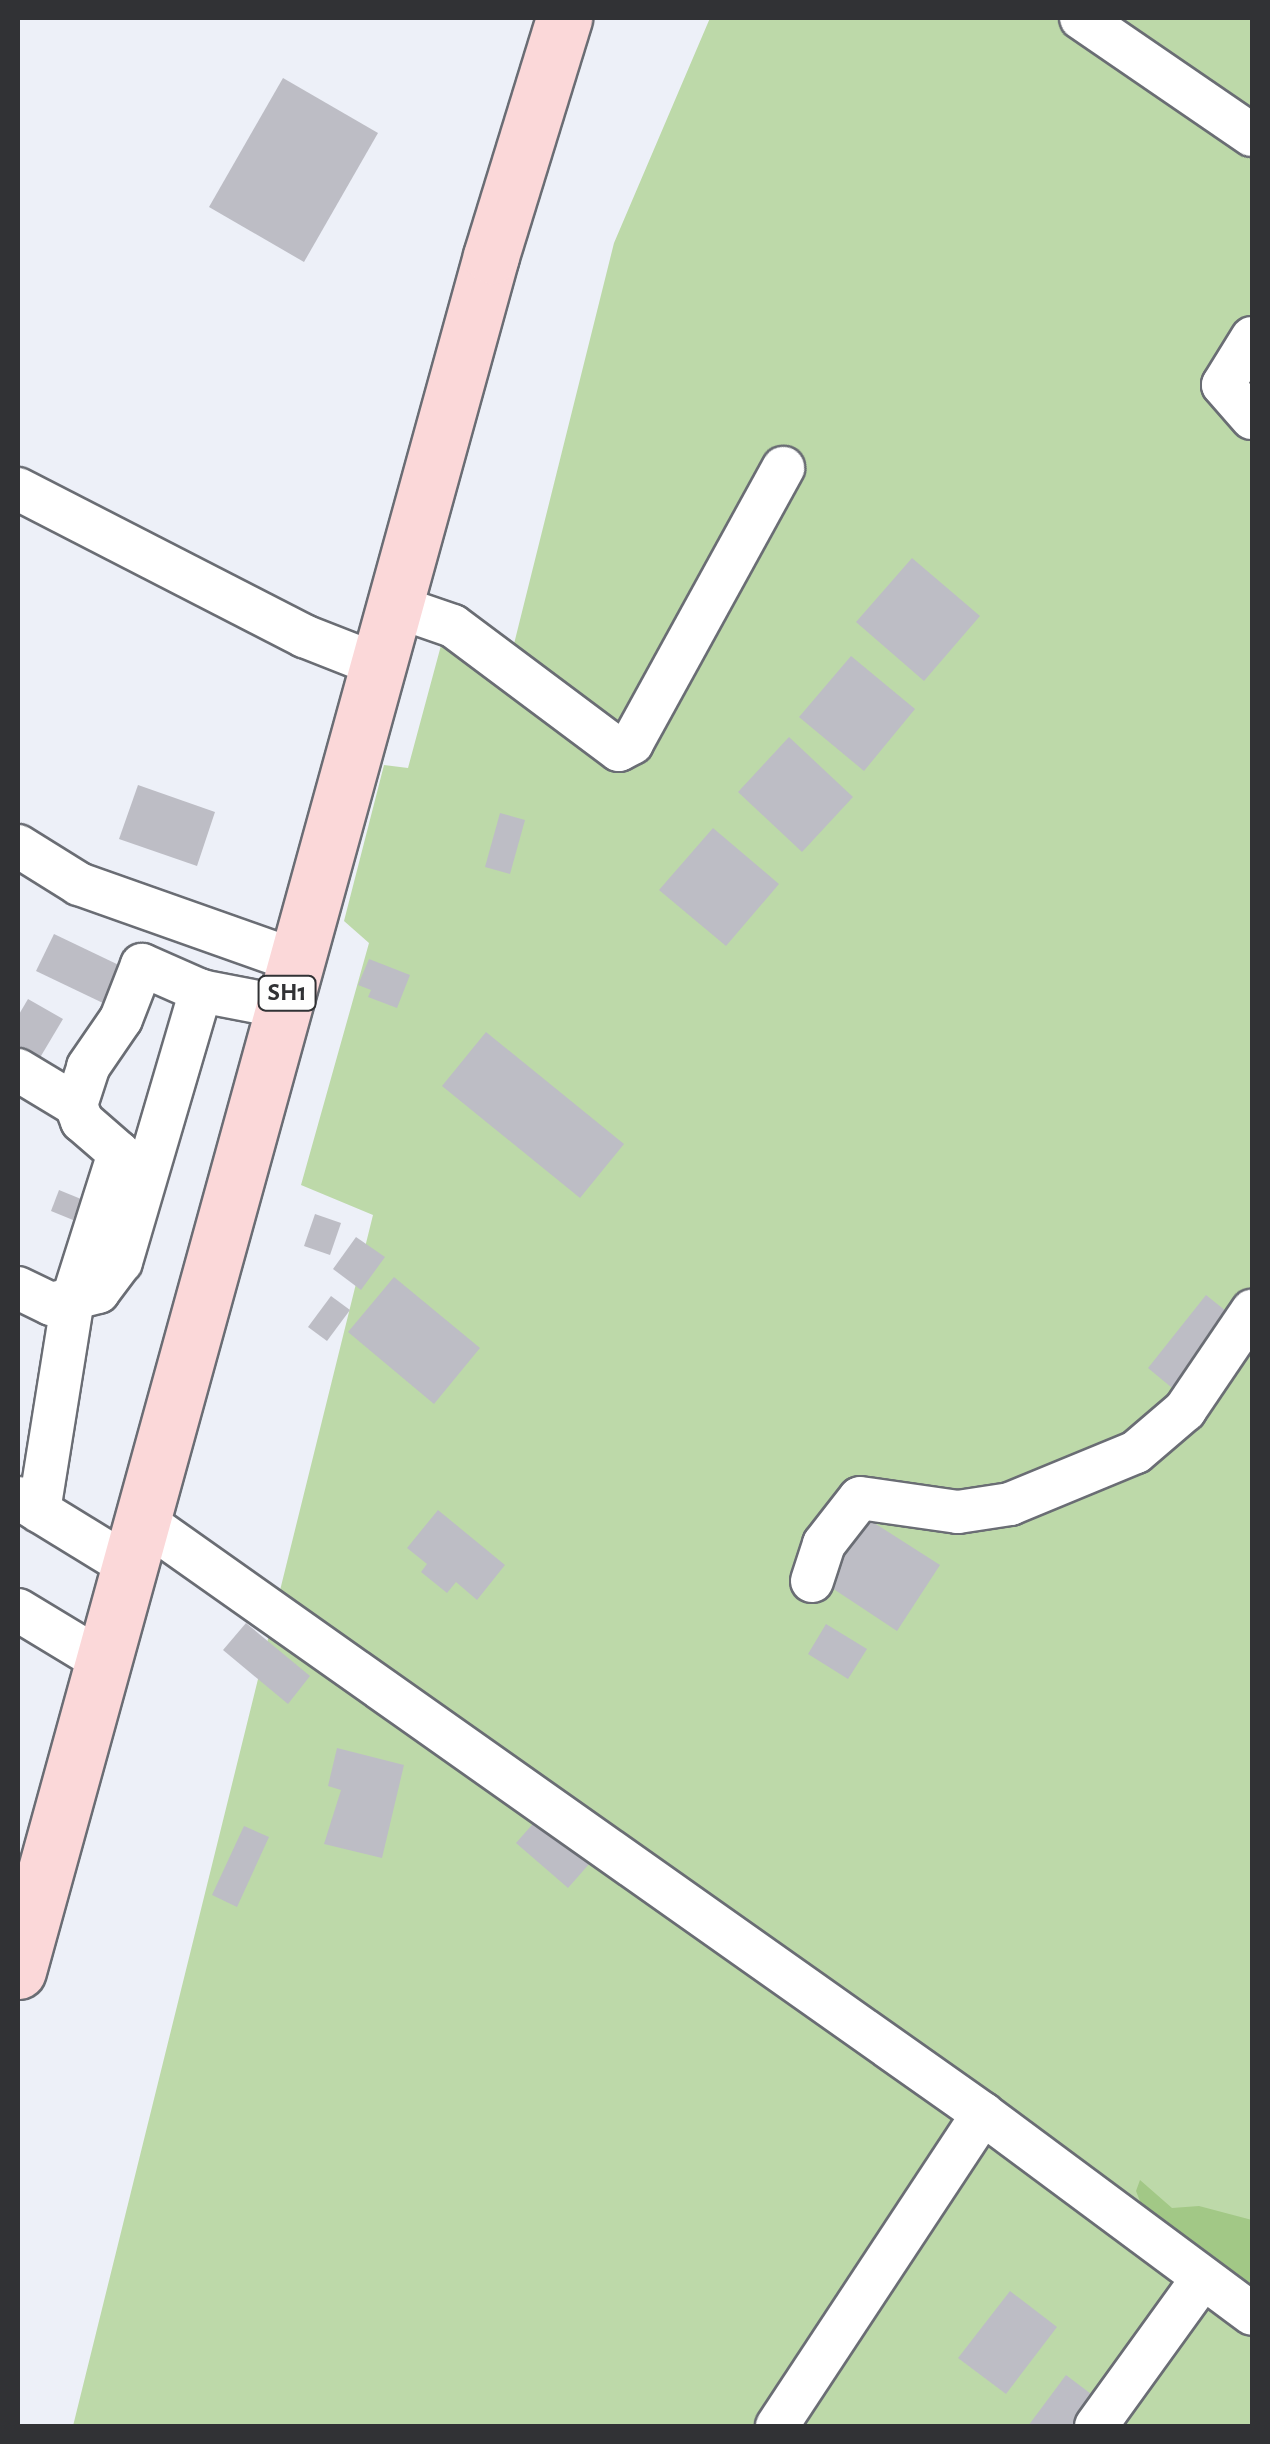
<!DOCTYPE html>
<html>
<head>
<meta charset="utf-8">
<style>
	body { margin:0 }
	#map { position:relative; width:1270px; height:2444px; overflow:hidden; background:#edf0f8; font-family:"Alegreya Sans",sans-serif }
	div>[style] { position:absolute }
	.green>* { inset:0; background:#bdd9a9 }
	.forest>* { inset:0; background:#a2c886 }
	.building>* { inset:0; background:#bdbdc5 }
	.roads { filter:drop-shadow(2px 0 #6a6d74) drop-shadow(-2px 0 #6a6d74) drop-shadow(0 2px #6a6d74) drop-shadow(0 -2px #6a6d74) }
	.minor>* { height:42px; margin:-21px; padding:0 21px; transform-origin:21px; border-radius:21px; background:#fff }
	.major>* { height:55px; margin:-27.5px; padding:0 27.5px; transform-origin:27.5px; border-radius:27.5px; background:#fbd8d9 }
	span { translate:-50% -50%; white-space:nowrap; text-align:center; line-height:1.15; -webkit-text-stroke:8px #fefefe; paint-order:stroke }
	.shield-label span { padding:2px 8px; background:#fefefe; border:2px solid; border-radius:8px; -webkit-text-stroke-width:0 }
	.shield-label { font-size:25px; color:#313235; font-weight:700 }
	.frame { position:absolute; inset:0; border:20px solid #313235; pointer-events:none }
</style>
</head>
<body>
<div id="map">
	<div class="green">
		<div style="clip-path:polygon(710px 18px,1252px 18px,1252px 2426px,73px 2426px,373px 1215px,301px 1185px,369px 943px,344px 921px,384px 765px,408px 768px,443px 638px,504px 684px,614px 243px)"></div>
	</div>
	<div class="forest">
		<div style="clip-path:polygon(1140px 2180px,1172px 2208px,1199px 2206px,1252px 2220px,1252px 2303px,1145px 2214px,1136px 2191px)"></div>
	</div>
	<div class="building">
		<div style="clip-path:polygon(283px 78px,378px 133px,304px 262px,209px 207px)"></div>
		<div style="clip-path:polygon(912px 558px,980px 616px,924px 681px,856px 622px)"></div>
		<div style="clip-path:polygon(851px 656px,915px 709px,864px 771px,799px 717px)"></div>
		<div style="clip-path:polygon(789px 737px,853px 797px,802px 852px,738px 792px)"></div>
		<div style="clip-path:polygon(138px 785px,215px 812px,197px 866px,119px 839px)"></div>
		<div style="clip-path:polygon(500px 813px,525px 820px,510px 874px,485px 867px)"></div>
		<div style="clip-path:polygon(713px 828px,779px 884px,726px 946px,659px 890px)"></div>
		<div style="clip-path:polygon(54px 934px,123px 967px,105px 1004px,36px 971px)"></div>
		<div style="clip-path:polygon(369px 959px,410px 975px,397px 1008px,368px 997px,371px 990px,358px 985px)"></div>
		<div style="clip-path:polygon(28px 999px,63px 1019px,35px 1066px,18px 1056px,18px 1016px)"></div>
		<div style="clip-path:polygon(486px 1032px,624px 1144px,580px 1198px,442px 1086px)"></div>
		<div style="clip-path:polygon(59px 1190px,81px 1199px,73px 1220px,51px 1211px)"></div>
		<div style="clip-path:polygon(315px 1214px,341px 1223px,330px 1255px,304px 1246px)"></div>
		<div style="clip-path:polygon(356px 1237px,385px 1257px,361px 1290px,333px 1269px)"></div>
		<div style="clip-path:polygon(394px 1277px,480px 1348px,434px 1404px,348px 1332px)"></div>
		<div style="clip-path:polygon(1206px 1295px,1236px 1319px,1177px 1392px,1148px 1368px)"></div>
		<div style="clip-path:polygon(331px 1296px,350px 1310px,327px 1341px,308px 1327px)"></div>
		<div style="clip-path:polygon(438px 1510px,505px 1565px,477px 1600px,456px 1582px,447px 1593px,421px 1572px,427px 1564px,407px 1548px)"></div>
		<div style="clip-path:polygon(868px 1519px,940px 1565px,897px 1631px,826px 1584px)"></div>
		<div style="clip-path:polygon(246px 1623px,310px 1676px,288px 1704px,223px 1650px)"></div>
		<div style="clip-path:polygon(826px 1624px,867px 1649px,848px 1679px,808px 1654px)"></div>
		<div style="clip-path:polygon(337px 1748px,404px 1765px,382px 1858px,324px 1844px,341px 1790px,328px 1786px)"></div>
		<div style="clip-path:polygon(538px 1818px,590px 1863px,568px 1888px,516px 1843px)"></div>
		<div style="clip-path:polygon(244px 1826px,269px 1837px,237px 1907px,212px 1895px)"></div>
		<div style="clip-path:polygon(1010px 2291px,1057px 2327px,1006px 2394px,958px 2358px)"></div>
		<div style="clip-path:polygon(1066px 2375px,1099px 2400px,1079px 2426px,1028px 2426px)"></div>
	</div>
	<div class="roads">
		<div class="minor">
			<div style="left:1081px;top:18px;width:207px;rotate:34.4deg"></div>
			<div style="left:1252px;top:338px;width:55px;rotate:121.7deg"></div>
			<div style="left:1223px;top:385px;width:44px;rotate:48.7deg"></div>
			<div style="left:18px;top:489px;width:322px;rotate:27.2deg"></div>
			<div style="left:304px;top:636px;width:79px;rotate:21.4deg"></div>
			<div style="left:395px;top:606px;width:61px;rotate:19deg"></div>
			<div style="left:453px;top:626px;width:207px;rotate:36.8deg"></div>
			<div style="left:619px;top:750px;width:15px;rotate:-28deg"></div>
			<div style="left:632px;top:743px;width:314px;rotate:-61.2deg"></div>
			<div style="left:18px;top:846px;width:72px;rotate:31.9deg"></div>
			<div style="left:79px;top:884px;width:231px;rotate:19.5deg"></div>
			<div style="left:18px;top:1070px;width:68px;rotate:31.1deg"></div>
			<div style="left:18px;top:1288px;width:37px;rotate:26deg"></div>
			<div style="left:51px;top:1304px;width:49px;rotate:-14.3deg"></div>
			<div style="left:98px;top:1292px;width:38px;rotate:-53deg"></div>
			<div style="left:121px;top:1262px;width:283px;rotate:-73.6deg"></div>
			<div style="left:201px;top:991px;width:85px;rotate:10.9deg"></div>
			<div style="left:18px;top:1498px;width:130px;rotate:31.5deg"></div>
			<div style="left:39px;top:1511px;width:216px;rotate:-80.9deg"></div>
			<div style="left:73px;top:1298px;width:152px;rotate:-72.4deg"></div>
			<div style="left:119px;top:1153px;width:49px;rotate:-139.1deg"></div>
			<div style="left:82px;top:1121px;width:17px;rotate:-111deg"></div>
			<div style="left:76px;top:1105px;width:40px;rotate:-72deg"></div>
			<div style="left:88px;top:1067px;width:58px;rotate:-55.5deg"></div>
			<div style="left:121px;top:1019px;width:58px;rotate:-68.7deg"></div>
			<div style="left:142px;top:965px;width:64px;rotate:23.8deg"></div>
			<div style="left:142px;top:1520px;width:1030px;rotate:35.23deg"></div>
			<div style="left:983px;top:2114px;width:335px;rotate:36.6deg"></div>
			<div style="left:812px;top:1581px;width:39px;rotate:-72deg"></div>
			<div style="left:824px;top:1544px;width:58px;rotate:-52deg"></div>
			<div style="left:860px;top:1498px;width:99px;rotate:8.1deg"></div>
			<div style="left:958px;top:1512px;width:53px;rotate:-8.7deg"></div>
			<div style="left:1010px;top:1504px;width:136px;rotate:-22.4deg"></div>
			<div style="left:1136px;top:1452px;width:65px;rotate:-40.6deg"></div>
			<div style="left:1185px;top:1410px;width:120px;rotate:-55.9deg"></div>
			<div style="left:18px;top:1610px;width:100px;rotate:31.2deg"></div>
			<div style="left:777px;top:2426px;width:374px;rotate:-56.6deg"></div>
			<div style="left:1096px;top:2426px;width:181px;rotate:-54.2deg"></div>
		</div>
		<div class="major">
			<div style="left:18px;top:1971px;width:1779px;rotate:-74.58deg"></div>
			<div style="left:491px;top:256px;width:249px;rotate:-72.9deg"></div>
		</div>
	</div>
	<div class="shield-label">
		<span style="left:287px;top:993px">SH1</span>
	</div>
	<div class="frame"></div>
</div>
</body>
</html>
